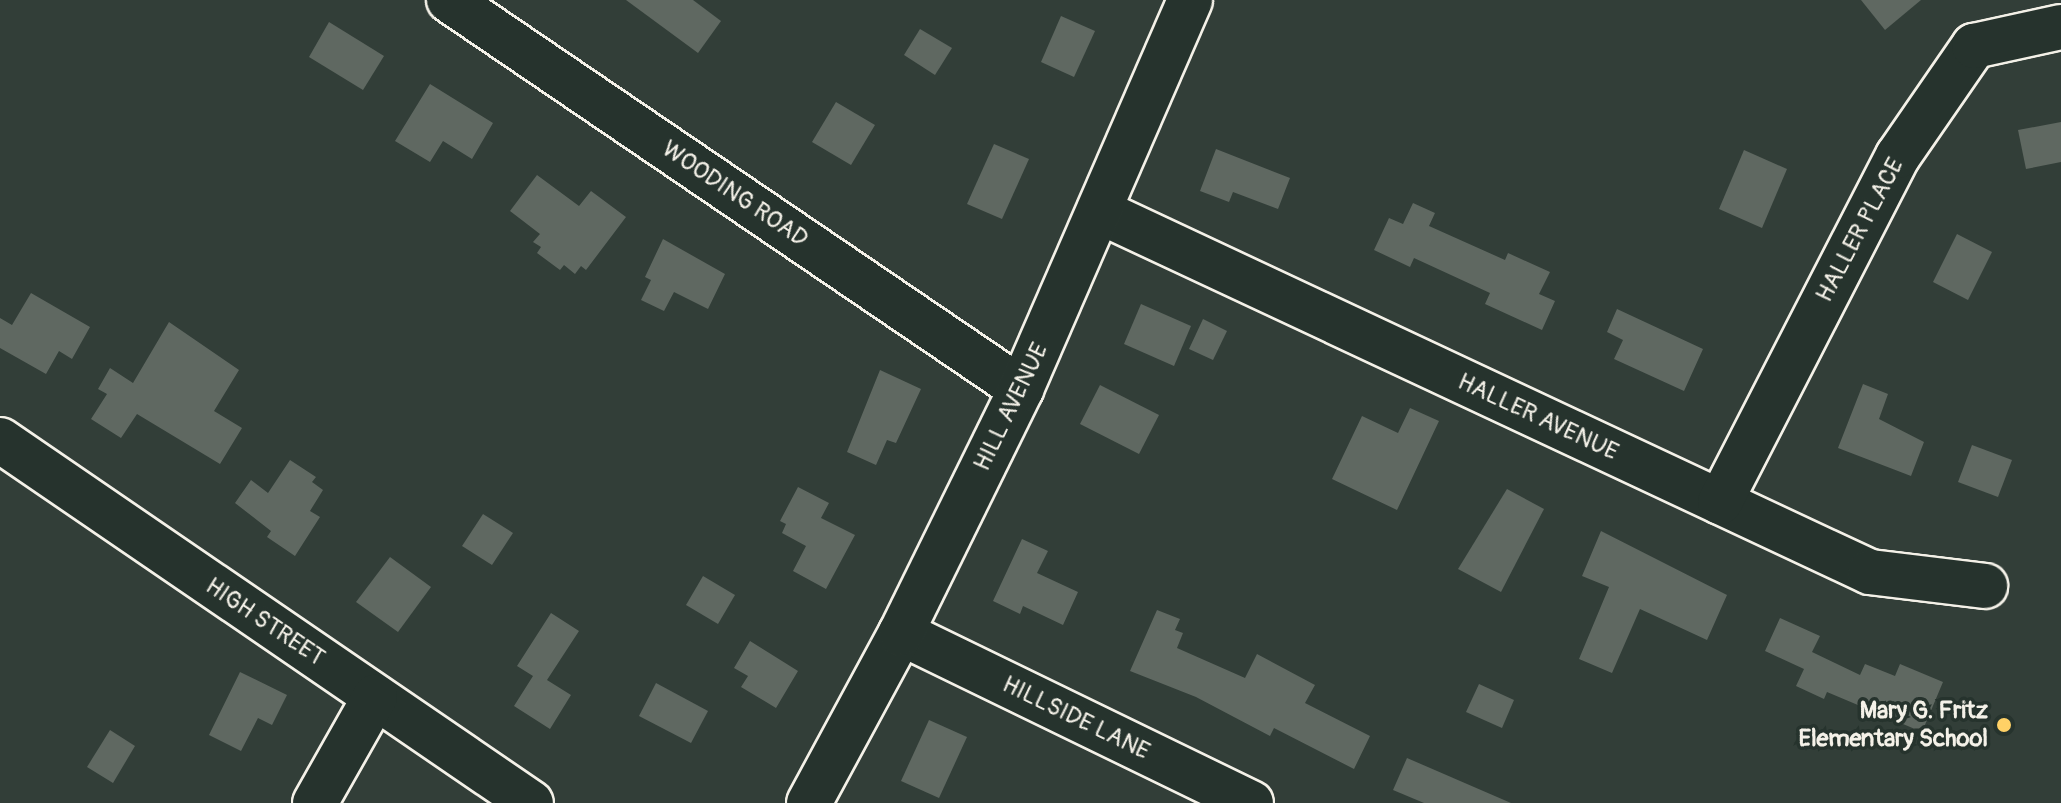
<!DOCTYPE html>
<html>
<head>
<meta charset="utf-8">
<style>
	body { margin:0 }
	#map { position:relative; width:2061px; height:803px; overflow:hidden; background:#323e38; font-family:Pangolin,sans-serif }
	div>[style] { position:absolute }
	.building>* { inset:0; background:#5f6861 }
	.roads { filter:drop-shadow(2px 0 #f4f1e8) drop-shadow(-2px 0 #f4f1e8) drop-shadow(0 2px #f4f1e8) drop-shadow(0 -2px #f4f1e8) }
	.minor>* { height:44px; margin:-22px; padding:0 22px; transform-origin:22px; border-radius:22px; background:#26332d }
	.dots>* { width:22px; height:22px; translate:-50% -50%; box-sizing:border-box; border:4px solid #26332d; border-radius:50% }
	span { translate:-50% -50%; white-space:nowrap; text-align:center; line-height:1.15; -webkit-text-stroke:7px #26332d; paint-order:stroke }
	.street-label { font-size:24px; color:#f4f1e8 }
	.poi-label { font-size:24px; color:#f4f1e8; font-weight:700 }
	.right { translate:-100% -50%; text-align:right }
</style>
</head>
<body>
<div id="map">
	<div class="building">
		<div style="clip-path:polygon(626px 0,693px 0,721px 21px,698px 53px)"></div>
		<div style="clip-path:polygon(1861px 0,1921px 0,1885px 30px)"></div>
		<div style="clip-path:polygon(1061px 16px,1095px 31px,1074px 77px,1041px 62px)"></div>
		<div style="clip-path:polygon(329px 22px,384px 56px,363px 90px,309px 57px)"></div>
		<div style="clip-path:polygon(920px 29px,952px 48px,935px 75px,904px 55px)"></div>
		<div style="clip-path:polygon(430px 84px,493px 123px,472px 159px,443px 141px,430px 162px,395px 141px)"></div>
		<div style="clip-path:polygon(836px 102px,875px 125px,851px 165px,812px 142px)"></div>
		<div style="clip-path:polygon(2061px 122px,2061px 162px,2026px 169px,2018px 130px)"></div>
		<div style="clip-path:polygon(994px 144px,1029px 159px,1002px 219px,967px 204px)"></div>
		<div style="clip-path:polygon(1216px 149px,1290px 178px,1278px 209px,1233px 192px,1229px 202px,1200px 191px)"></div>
		<div style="clip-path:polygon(1744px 150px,1787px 169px,1762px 228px,1719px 209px)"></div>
		<div style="clip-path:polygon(537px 175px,579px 206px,591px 191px,626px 217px,586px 270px,581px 266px,575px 274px,564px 265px,560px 270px,537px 253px,541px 247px,533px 242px,540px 234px,510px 211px)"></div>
		<div style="clip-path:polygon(1413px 203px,1435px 213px,1429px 226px,1505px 260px,1508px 253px,1550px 272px,1539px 294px,1555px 301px,1542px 330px,1485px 304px,1490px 293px,1414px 258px,1410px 267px,1374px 250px,1389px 218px,1403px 224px)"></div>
		<div style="clip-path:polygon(1957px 234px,1992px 252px,1968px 300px,1933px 282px)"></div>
		<div style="clip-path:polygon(663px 239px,725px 274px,708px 309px,674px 292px,664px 311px,641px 300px,651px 280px,645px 277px)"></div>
		<div style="clip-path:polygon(31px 293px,90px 327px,72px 359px,59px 351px,46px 374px,0 348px,0 318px,12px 325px)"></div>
		<div style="clip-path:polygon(1141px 304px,1191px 326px,1174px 366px,1124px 344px)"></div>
		<div style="clip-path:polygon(1617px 309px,1703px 349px,1684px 391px,1614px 359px,1623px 340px,1607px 332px)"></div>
		<div style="clip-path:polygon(1203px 319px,1227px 331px,1213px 360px,1189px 349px)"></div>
		<div style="clip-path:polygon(169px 322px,239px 370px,214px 411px,242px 428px,220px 464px,137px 414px,121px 438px,91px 419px,107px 394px,98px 389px,110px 368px,133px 383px)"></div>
		<div style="clip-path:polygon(880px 370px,921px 389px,896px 443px,887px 440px,876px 465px,847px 452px)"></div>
		<div style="clip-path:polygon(1863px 384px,1888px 394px,1879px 419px,1924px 442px,1911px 476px,1838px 448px)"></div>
		<div style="clip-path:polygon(1100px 385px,1159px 415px,1139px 454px,1080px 424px)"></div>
		<div style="clip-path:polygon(1410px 408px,1439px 421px,1397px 510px,1332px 479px,1362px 416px,1398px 433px)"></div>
		<div style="clip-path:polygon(1972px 445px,2012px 460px,1998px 497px,1958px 482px)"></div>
		<div style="clip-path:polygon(290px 460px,316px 477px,312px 482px,323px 490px,310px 511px,320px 517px,295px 556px,267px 537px,271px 531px,235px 503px,251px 480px,268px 493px)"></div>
		<div style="clip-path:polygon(798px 487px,829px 503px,821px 518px,855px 535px,826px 589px,793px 571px,806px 546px,782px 533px,786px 524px,780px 521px)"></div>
		<div style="clip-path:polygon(1507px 489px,1544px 509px,1501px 592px,1458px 569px)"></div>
		<div style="clip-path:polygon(483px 514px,513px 533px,492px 565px,462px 546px)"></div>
		<div style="clip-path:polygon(1601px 531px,1727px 595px,1707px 640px,1640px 609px,1612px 673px,1579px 659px,1609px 587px,1582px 576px)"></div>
		<div style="clip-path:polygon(1022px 539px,1048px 551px,1037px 573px,1078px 592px,1063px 625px,1023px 606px,1020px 614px,993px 601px)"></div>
		<div style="clip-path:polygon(390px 557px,431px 587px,398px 632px,356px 602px)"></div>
		<div style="clip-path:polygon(703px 576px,735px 595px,718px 624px,686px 605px)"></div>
		<div style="clip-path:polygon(1157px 610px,1180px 619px,1175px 630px,1183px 633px,1177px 648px,1245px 678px,1257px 654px,1315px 685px,1305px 703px,1370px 736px,1354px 769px,1274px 728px,1270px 736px,1196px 697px,1130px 671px)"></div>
		<div style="clip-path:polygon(551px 613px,579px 631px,547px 680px,571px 695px,550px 729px,514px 706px,533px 676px,517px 666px)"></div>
		<div style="clip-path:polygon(1780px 618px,1820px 636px,1812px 652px,1860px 675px,1865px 664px,1895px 676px,1900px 664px,1943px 682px,1922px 732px,1827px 692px,1824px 699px,1796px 686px,1804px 669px,1765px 651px)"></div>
		<div style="clip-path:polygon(750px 641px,798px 671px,776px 708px,741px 687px,748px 676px,734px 668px)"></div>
		<div style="clip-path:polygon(240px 672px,287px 695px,272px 725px,258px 718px,241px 751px,209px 735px)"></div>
		<div style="clip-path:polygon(656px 683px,708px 711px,691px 743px,639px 716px)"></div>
		<div style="clip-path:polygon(1479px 684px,1514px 700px,1502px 728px,1466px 712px)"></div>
		<div style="clip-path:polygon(929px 720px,967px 737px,939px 798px,901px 781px)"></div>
		<div style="clip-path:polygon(110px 730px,135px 746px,113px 783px,87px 767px)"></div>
		<div style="clip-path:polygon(1407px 758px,1511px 803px,1424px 803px,1393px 790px)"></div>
	</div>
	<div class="roads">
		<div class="minor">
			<div style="left:449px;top:0;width:692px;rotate:34.22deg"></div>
			<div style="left:1101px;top:212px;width:849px;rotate:25.09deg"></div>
			<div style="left:1870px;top:572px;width:116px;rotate:6.9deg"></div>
			<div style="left:0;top:440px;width:643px;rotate:34.36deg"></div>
			<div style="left:1720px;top:502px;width:389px;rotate:-62.8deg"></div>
			<div style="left:1898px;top:156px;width:134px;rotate:-55.4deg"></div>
			<div style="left:1974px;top:46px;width:89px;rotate:-12.3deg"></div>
			<div style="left:901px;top:633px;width:389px;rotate:25.9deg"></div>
			<div style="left:315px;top:803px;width:122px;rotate:-60.5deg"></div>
			<div style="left:809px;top:803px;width:193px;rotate:-61.6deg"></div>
			<div style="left:901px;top:633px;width:272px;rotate:-63.8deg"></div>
			<div style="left:1021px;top:389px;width:424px;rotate:-66.5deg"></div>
		</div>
	</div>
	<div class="dots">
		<div style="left:2004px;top:725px;background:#ffd166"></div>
	</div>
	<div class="street-label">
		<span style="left:735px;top:194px;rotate:34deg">WOODING ROAD</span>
		<span style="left:1860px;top:230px;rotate:-62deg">HALLER PLACE</span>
		<span style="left:1011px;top:407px;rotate:-64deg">HILL AVENUE</span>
		<span style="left:1538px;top:417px;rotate:25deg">HALLER AVENUE</span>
		<span style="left:265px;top:622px;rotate:34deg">HIGH STREET</span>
		<span style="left:1076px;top:718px;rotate:26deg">HILLSIDE LANE</span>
	</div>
	<div class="poi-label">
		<span class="right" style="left:1988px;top:725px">Mary G. Fritz<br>Elementary School</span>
	</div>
</div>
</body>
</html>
